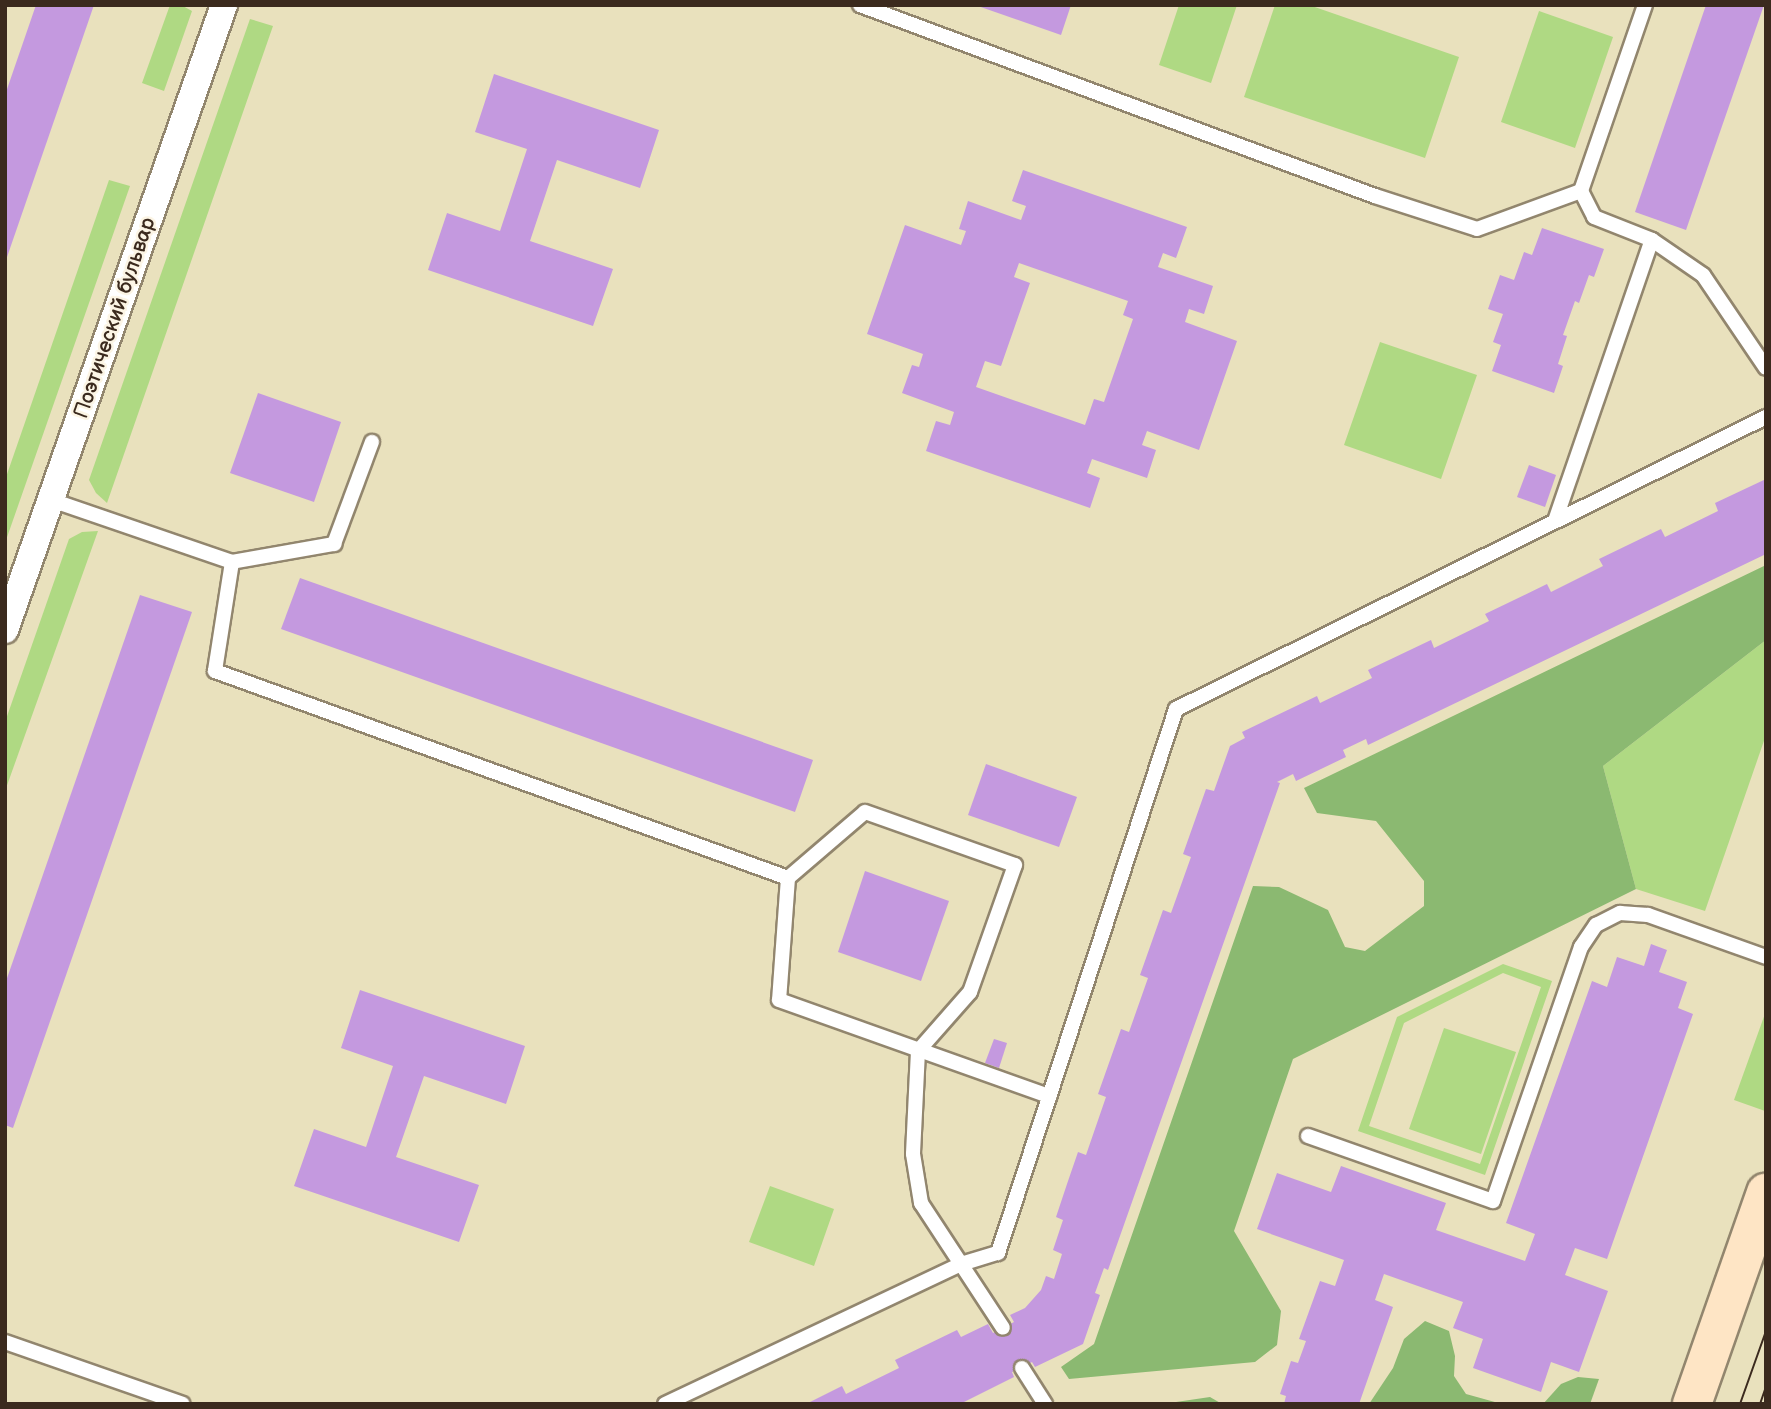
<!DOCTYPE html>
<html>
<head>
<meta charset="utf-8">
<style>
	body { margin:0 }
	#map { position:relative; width:1771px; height:1409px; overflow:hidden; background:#e9e1bd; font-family:"Balsamiq Sans",sans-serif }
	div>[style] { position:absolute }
	.green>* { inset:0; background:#afd983 }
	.forest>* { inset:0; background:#8bb971 }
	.building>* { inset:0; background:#c499df }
	.roads { filter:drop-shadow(2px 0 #92866e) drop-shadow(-2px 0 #92866e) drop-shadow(0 2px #92866e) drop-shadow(0 -2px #92866e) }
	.service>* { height:14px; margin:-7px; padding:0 7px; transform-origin:7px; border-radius:7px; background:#fff }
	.minor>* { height:26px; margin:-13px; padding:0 13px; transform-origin:13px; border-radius:13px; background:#fff }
	.secondary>* { height:38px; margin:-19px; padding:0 19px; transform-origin:19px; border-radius:19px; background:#fee5c5 }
	.tram>* { height:2px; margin:-1px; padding:0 1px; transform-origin:1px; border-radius:1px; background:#3b2a1e }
	span { translate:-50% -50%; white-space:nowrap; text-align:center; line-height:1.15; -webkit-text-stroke:5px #fcf5e5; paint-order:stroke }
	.street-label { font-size:21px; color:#3b2a1e }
	.frame { position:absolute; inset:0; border:7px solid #3b2a1e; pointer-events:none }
</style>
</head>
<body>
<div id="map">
	<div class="green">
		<div style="clip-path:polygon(170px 5px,181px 5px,192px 11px,164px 91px,142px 83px)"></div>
		<div style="clip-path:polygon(1179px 5px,1237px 5px,1211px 83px,1159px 65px)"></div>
		<div style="clip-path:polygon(1275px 5px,1309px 5px,1459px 57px,1425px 158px,1244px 97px)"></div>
		<div style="clip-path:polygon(1539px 11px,1613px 37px,1575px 148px,1501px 122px)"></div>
		<div style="clip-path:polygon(250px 19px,273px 26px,107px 503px,96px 493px,89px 480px)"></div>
		<div style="clip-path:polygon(109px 180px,130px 186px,5px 543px,5px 480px)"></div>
		<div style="clip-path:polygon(1380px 342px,1477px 375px,1441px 479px,1344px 445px)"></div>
		<div style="clip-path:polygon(98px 531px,5px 791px,5px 722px,69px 539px,82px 532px)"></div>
		<div style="clip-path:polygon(1766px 640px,1766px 735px,1705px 911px,1636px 889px,1603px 766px)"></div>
		<div style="clip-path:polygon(evenodd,1503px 964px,1552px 981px,1485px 1175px,1358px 1131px,1397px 1017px,1503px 964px,1503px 973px,1541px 987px,1480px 1164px,1369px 1126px,1404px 1023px,1503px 973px)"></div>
		<div style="clip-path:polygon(1766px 1011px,1766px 1108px,1765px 1111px,1734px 1100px)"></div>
		<div style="clip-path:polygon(1444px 1028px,1516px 1052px,1481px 1154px,1409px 1129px)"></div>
		<div style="clip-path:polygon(770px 1186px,834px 1209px,814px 1266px,749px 1242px)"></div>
	</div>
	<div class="forest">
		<div style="clip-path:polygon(1766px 565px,1766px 640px,1603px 766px,1636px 889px,1293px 1059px,1234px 1231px,1281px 1311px,1277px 1345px,1255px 1362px,1069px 1379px,1061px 1367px,1094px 1344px,1253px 886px,1279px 887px,1328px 910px,1345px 947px,1365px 951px,1424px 906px,1424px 881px,1376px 821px,1317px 813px,1304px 788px)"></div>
		<div style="clip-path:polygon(1425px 1321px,1449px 1331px,1455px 1356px,1454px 1376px,1466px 1394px,1502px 1404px,1369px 1404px,1393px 1368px,1404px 1339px)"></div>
		<div style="clip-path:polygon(1578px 1377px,1599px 1379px,1590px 1404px,1543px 1404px,1561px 1384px)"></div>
		<div style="clip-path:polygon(1210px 1397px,1222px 1404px,1175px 1404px,1176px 1402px)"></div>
	</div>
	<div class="building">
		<div style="clip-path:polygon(36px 5px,94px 5px,6px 260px,5px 95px)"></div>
		<div style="clip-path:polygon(975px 5px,1071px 5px,1061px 35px)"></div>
		<div style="clip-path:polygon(1706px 5px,1764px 5px,1686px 230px,1635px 212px)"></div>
		<div style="clip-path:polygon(494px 74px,659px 130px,640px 188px,557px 160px,530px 241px,613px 269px,593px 326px,428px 270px,447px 213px,500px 231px,527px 149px,475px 132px)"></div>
		<div style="clip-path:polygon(evenodd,1023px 170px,1187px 227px,1176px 258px,1163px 253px,1158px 267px,1213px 286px,1204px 314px,1189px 309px,1185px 322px,1237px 341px,1199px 450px,1147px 431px,1142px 445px,1156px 450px,1147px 478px,1092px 459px,1087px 473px,1100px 478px,1090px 508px,926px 451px,936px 421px,950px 425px,954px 412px,902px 393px,912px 365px,919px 367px,923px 354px,867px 334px,905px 225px,961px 245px,966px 231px,959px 229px,968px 201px,1021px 220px,1026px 206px,1012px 201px,1023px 170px,1019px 263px,1128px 301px,1123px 315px,1133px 319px,1104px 402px,1094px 399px,1085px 425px,976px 387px,985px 361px,1001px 366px,1030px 283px,1014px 277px,1019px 263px)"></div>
		<div style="clip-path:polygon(1542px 228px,1604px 249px,1594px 277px,1589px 275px,1579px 303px,1575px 301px,1563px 335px,1567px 336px,1558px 364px,1563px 366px,1554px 393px,1492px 371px,1501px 345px,1493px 342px,1503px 314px,1488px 309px,1500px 275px,1514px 280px,1524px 252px,1532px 255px)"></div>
		<div style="clip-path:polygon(258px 393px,341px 422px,314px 502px,230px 473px)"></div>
		<div style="clip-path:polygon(1529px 465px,1556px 475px,1545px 507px,1517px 497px)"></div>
		<div style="clip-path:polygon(1766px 479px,1766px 554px,1368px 745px,1366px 739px,1343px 750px,1346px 757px,1296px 781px,1293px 774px,1277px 782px,1280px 783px,1108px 1270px,1104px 1268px,1095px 1293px,1100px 1295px,1083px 1344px,1035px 1367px,1032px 1362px,1012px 1372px,1014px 1377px,960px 1404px,806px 1404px,842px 1386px,846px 1394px,899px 1368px,895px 1360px,957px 1330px,961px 1337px,988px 1324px,993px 1333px,1014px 1322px,1010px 1315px,1025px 1308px,1041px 1290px,1046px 1276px,1054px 1279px,1062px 1254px,1053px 1250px,1063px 1220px,1056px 1217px,1067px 1184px,1078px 1152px,1086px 1155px,1106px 1097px,1098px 1094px,1121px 1029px,1129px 1032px,1148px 978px,1140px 975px,1163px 910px,1171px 913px,1191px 857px,1183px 854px,1206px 789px,1214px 791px,1230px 746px,1245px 738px,1242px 732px,1317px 696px,1320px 703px,1372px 678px,1368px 670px,1431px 640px,1434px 648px,1489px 621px,1485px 614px,1547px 584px,1551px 592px,1603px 566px,1599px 559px,1661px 529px,1665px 537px,1718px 511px,1715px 503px)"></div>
		<div style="clip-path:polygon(300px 578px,813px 760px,795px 812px,281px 629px)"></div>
		<div style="clip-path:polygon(140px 595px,192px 612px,13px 1128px,5px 1125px,5px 984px)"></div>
		<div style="clip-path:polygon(986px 764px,1077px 797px,1059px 847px,968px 815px)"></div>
		<div style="clip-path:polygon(865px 871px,949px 901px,921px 981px,838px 952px)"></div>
		<div style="clip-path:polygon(1651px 944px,1667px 950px,1659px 972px,1687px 982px,1678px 1008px,1693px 1014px,1607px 1259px,1575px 1248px,1565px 1275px,1608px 1291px,1579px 1372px,1551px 1362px,1541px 1392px,1473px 1368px,1483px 1339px,1453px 1328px,1463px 1302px,1384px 1274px,1375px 1300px,1393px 1307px,1359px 1404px,1284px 1404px,1286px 1396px,1280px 1394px,1291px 1361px,1298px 1363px,1306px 1341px,1299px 1339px,1320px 1281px,1335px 1286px,1344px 1260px,1257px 1229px,1277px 1173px,1331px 1192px,1341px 1166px,1446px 1203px,1436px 1230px,1525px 1261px,1535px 1234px,1506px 1223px,1592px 981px,1607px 987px,1617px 957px,1644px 966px)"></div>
		<div style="clip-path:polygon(360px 990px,525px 1046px,506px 1104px,424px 1076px,396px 1157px,479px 1185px,459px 1242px,294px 1186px,314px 1129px,366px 1147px,393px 1066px,341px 1048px)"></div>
		<div style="clip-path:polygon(994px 1039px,1007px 1043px,999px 1068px,985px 1063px)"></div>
	</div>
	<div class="roads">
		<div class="service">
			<div style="left:860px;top:5px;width:549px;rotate:20.35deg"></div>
			<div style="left:1375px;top:196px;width:107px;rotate:17.9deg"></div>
			<div style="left:1477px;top:229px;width:111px;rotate:-20.1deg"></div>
			<div style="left:1645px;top:5px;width:197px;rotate:109deg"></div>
			<div style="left:1581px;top:191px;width:29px;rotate:63deg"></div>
			<div style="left:1594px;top:217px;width:62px;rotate:21.6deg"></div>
			<div style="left:1652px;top:240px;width:62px;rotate:34.5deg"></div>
			<div style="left:1703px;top:275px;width:112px;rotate:55.9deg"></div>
			<div style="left:51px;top:500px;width:191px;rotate:18.9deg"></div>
			<div style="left:232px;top:562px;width:110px;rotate:98.9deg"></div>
			<div style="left:215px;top:671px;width:609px;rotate:19.86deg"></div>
			<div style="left:788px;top:878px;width:122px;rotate:94.2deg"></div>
			<div style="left:779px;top:1000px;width:287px;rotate:19.6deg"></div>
			<div style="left:1555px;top:521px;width:297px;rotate:-71deg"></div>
			<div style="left:232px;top:562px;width:104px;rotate:-10deg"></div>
			<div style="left:334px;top:544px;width:109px;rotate:-69.6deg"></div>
			<div style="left:788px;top:878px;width:101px;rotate:-40.6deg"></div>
			<div style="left:865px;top:812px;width:159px;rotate:19.5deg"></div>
			<div style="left:1015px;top:865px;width:135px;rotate:109.5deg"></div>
			<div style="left:970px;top:992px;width:79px;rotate:131.4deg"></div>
			<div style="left:918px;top:1051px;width:103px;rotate:92.8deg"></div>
			<div style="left:913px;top:1154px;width:50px;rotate:80.7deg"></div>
			<div style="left:921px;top:1203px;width:149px;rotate:56.7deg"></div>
			<div style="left:1308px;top:1136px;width:196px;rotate:19.4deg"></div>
			<div style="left:1493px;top:1201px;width:269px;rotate:-70.9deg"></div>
			<div style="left:1581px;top:947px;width:27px;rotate:-56deg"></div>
			<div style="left:1596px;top:925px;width:27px;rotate:-27deg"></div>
			<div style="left:1620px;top:913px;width:28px;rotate:4deg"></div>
			<div style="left:1648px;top:915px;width:125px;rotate:19.6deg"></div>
			<div style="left:5px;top:1342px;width:188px;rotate:19.2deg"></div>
			<div style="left:1022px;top:1368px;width:43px;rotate:57.4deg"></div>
			<div style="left:665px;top:1404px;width:327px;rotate:-25.3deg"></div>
			<div style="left:961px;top:1264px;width:39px;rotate:-17deg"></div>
			<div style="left:998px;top:1253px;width:572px;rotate:-71.88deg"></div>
			<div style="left:1176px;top:709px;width:658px;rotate:-26.33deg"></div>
		</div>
		<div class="minor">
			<div style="left:5px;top:630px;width:662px;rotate:-70.69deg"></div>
		</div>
		<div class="secondary">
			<div style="left:1692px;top:1404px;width:224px;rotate:-70.7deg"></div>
		</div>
	</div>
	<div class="tram">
		<div style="left:1740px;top:1404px;width:77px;rotate:-70.4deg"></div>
		<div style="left:1760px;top:1404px;width:18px;rotate:-71deg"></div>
	</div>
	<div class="street-label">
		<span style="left:115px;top:318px;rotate:-71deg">Поэтический бульвар</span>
	</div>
	<div class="frame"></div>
</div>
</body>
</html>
